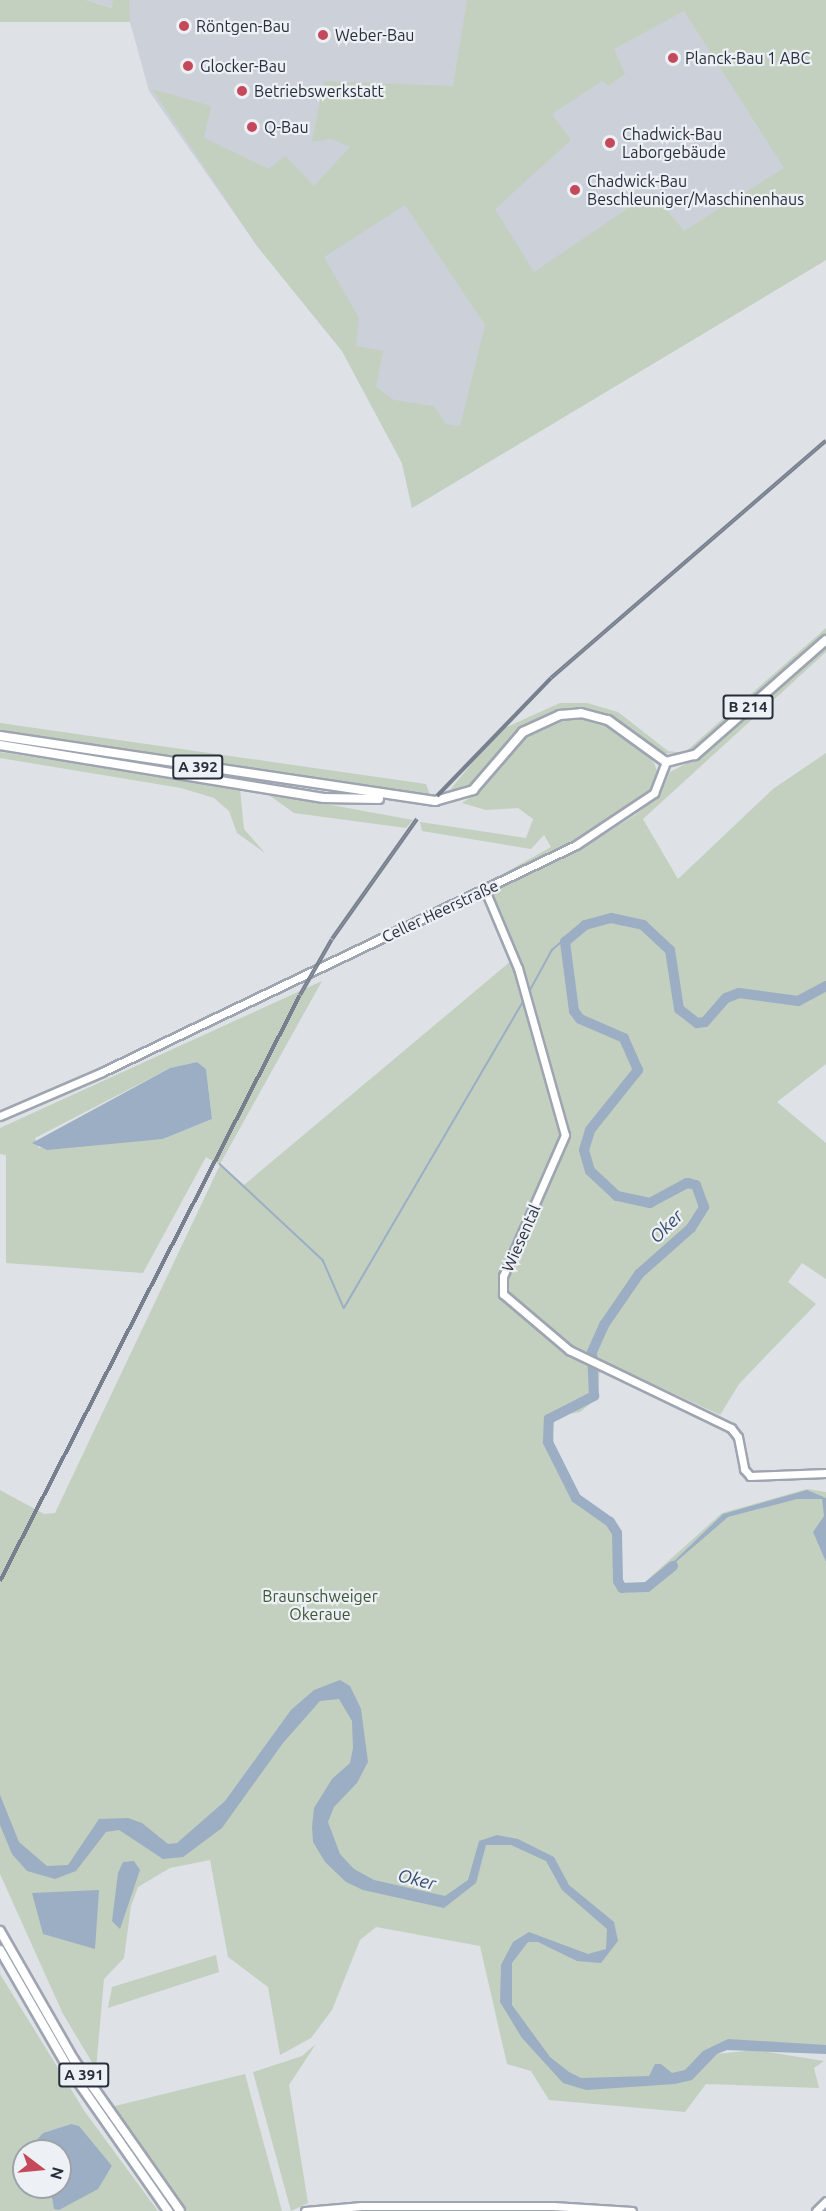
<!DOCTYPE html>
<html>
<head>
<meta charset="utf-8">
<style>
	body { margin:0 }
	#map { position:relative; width:826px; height:2211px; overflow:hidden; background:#dee1e6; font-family:Ubuntu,sans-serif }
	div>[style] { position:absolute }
	.built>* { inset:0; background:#ccd0d8 }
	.green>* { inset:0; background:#c3d0bf }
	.water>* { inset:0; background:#9baec4 }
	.stream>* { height:1.5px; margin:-0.75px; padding:0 0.75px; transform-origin:0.75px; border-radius:0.75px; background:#9baec4 }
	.river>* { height:10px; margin:-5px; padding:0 5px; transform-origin:5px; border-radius:5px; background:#9baec4 }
	.roads { filter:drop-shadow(2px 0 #9ea5b1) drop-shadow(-2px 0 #9ea5b1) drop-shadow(0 2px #9ea5b1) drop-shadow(0 -2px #9ea5b1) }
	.secondary>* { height:7px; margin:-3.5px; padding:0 3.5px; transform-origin:3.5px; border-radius:3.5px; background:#fff }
	.primary>* { height:8px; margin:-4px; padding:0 4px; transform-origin:4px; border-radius:4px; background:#fff }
	.highway>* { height:8px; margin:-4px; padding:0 4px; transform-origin:4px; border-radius:4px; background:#fff }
	.rail>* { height:4px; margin-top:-2px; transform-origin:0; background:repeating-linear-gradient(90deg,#edf0f4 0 4.5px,#78808f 0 9px); box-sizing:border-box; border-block:2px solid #78808f }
	.dots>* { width:16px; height:16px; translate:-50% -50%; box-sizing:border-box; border:3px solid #edf0f4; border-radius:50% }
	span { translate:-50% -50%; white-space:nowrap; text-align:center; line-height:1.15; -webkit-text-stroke:4.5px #edf0f4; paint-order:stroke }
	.shield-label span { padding:2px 4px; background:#edf0f4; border:2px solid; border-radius:4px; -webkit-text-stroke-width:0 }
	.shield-label { font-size:15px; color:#282f3c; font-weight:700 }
	.poi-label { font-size:16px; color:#282f3c }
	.left { translate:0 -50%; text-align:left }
	.street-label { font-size:16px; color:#282f3c }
	.park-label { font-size:16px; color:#3c5636 }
	.water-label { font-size:18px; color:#354d6d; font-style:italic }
	.north { position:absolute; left:12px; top:2139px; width:60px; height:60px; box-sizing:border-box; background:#edf0f4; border:2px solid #9ea3aa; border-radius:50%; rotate:106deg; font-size:16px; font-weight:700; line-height:24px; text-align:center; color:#282f3c }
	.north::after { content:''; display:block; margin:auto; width:21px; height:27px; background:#c44a5b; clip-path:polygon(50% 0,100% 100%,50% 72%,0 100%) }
</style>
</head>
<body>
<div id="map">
	<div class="built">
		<div style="clip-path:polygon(86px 0,826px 0,826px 260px,412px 508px,402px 463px,342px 351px,257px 246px,149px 91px,130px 22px,113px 8px)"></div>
	</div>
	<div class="green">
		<div style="clip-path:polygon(0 0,86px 0,112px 8px,113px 0,129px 0,130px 22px,0 22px)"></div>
		<div style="clip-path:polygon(evenodd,467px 0,826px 0,826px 260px,412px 508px,402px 463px,342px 351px,257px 246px,152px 89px,211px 106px,204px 138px,269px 169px,285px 156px,314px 186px,350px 147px,332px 139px,312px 142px,324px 81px,453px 86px,467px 0,684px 11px,784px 168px,684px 231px,652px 192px,534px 272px,495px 209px,571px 140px,552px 114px,602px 81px,608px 86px,625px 74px,614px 49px,684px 11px,467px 0,405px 205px,485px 325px,460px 426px,446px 424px,434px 406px,394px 400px,376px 387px,383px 351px,356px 346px,359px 318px,324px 257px,405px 205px)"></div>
		<div style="clip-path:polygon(826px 628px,826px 635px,689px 754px,659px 753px,606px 716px,559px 710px,523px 728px,477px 783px,446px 795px,498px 731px,560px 703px,587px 703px,618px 712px,668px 751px,684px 753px)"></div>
		<div style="clip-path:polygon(evenodd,826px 647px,826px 652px,643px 819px,678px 879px,773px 789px,826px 753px,826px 1064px,777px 1102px,826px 1143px,826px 1279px,802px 1263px,788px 1282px,816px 1304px,739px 1384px,720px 1415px,601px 1360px,597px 1398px,580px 1412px,557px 1416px,552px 1422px,555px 1455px,577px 1496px,612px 1520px,621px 1537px,617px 1559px,623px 1586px,637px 1589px,722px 1513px,807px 1489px,826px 1492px,826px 2050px,737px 2045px,717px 2054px,755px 2050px,824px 2061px,814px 2068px,819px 2088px,706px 2084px,685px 2112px,549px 2100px,531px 2071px,507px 2064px,480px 1946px,376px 1927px,360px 1940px,332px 2010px,311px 2038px,280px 2055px,268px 1987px,228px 1957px,210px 1860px,170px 1868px,138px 1887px,131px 1906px,124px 1958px,104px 1979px,96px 2069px,63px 2014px,0 1874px,0 1490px,44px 1514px,55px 1513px,220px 1165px,206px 1157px,143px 1273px,6px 1263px,6px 1155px,0 1154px,0 1128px,322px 981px,220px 1164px,244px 1185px,517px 956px,492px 891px,582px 848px,635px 815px,658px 797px,670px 772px,701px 756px,777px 685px,826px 647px,197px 1062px,206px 1069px,212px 1119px,163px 1139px,39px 1148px,35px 1138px,170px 1068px,197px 1062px)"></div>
		<div style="clip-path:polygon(592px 718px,632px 740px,654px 763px,659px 776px,654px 789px,594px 831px,476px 889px,551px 847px,544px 835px,531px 849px,422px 831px,420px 822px,526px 838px,533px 819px,518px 808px,486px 810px,462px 803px,481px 790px,532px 729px,558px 719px)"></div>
		<div style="clip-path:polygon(0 723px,426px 784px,430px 795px,0 731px)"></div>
		<div style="clip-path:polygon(0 752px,240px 789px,244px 829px,265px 853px,237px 833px,229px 811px,214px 798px,181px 788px,0 758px)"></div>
		<div style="clip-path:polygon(266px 793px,413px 820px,406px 828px,294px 813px)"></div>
		<div style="clip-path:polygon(216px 1955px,219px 1972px,108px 2008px,112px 1987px)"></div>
		<div style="clip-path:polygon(evenodd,0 1974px,85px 2112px,158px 2211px,0 2211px,0 1974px,71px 2124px,112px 2166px,109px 2172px,52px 2193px,50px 2187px,24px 2187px,24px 2151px,41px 2151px,36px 2142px,43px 2133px,71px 2124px)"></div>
		<div style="clip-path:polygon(316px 2044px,289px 2085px,308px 2203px,291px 2211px,253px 2072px,302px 2056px)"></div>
		<div style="clip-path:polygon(245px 2074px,282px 2211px,187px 2211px,111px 2107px)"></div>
	</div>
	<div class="water">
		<div style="clip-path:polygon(197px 1062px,206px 1069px,212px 1119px,163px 1139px,47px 1150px,32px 1143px,170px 1068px)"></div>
		<div style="clip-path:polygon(807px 1490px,826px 1498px,826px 1562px,813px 1532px,824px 1516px,822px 1499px,797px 1499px,728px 1517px,647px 1587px,723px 1514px)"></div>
		<div style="clip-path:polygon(340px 1680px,350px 1686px,361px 1709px,368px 1762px,357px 1783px,334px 1807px,328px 1822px,340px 1854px,354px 1869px,374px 1880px,445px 1896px,468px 1880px,479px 1841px,497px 1835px,518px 1839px,554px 1857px,569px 1885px,614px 1922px,618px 1941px,601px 1963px,577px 1961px,538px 1942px,528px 1942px,512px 1963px,512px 2005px,550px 2057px,569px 2072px,581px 2078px,649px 2076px,655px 2064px,661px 2064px,672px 2073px,685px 2070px,703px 2051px,728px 2039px,826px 2045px,826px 2054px,727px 2050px,717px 2054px,692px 2080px,675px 2084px,586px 2090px,563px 2083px,522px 2038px,500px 2002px,501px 1965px,513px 1942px,529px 1932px,588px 1954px,606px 1949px,607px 1929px,562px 1890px,546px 1861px,511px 1845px,486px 1845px,476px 1883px,444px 1908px,363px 1890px,346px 1882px,325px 1862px,313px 1842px,312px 1827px,314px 1808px,332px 1779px,350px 1763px,353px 1748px,352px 1721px,339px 1699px,320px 1701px,283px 1743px,222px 1828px,183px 1857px,163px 1859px,119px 1830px,106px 1832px,76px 1871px,55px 1879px,27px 1871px,12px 1854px,0 1825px,0 1795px,19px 1842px,47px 1866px,68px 1865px,99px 1819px,128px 1818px,142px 1823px,168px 1844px,177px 1843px,225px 1801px,291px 1710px,314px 1690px)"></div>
		<div style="clip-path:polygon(134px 1861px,140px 1870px,120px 1929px,112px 1921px,118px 1873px,123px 1862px)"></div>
		<div style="clip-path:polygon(99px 1890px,95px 1949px,43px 1934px,32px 1893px)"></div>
		<div style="clip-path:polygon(71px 2124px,79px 2126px,112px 2166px,98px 2189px,59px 2210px,54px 2209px,50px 2187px,60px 2187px,60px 2151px,41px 2151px,35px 2142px,43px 2133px)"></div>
	</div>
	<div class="stream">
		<div style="left:529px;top:992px;width:48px;rotate:-61.3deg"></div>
		<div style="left:552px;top:950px;width:23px;rotate:-41deg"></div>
		<div style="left:220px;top:1164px;width:141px;rotate:43deg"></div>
		<div style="left:323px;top:1260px;width:52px;rotate:66.4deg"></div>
		<div style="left:344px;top:1308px;width:355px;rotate:-59.7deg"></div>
	</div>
	<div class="river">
		<div style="left:673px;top:1566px;width:33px;rotate:141deg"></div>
		<div style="left:647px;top:1587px;width:25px;rotate:178deg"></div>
		<div style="left:622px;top:1588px;width:8px;rotate:-120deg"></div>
		<div style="left:618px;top:1581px;width:48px;rotate:-91.2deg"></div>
		<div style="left:617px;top:1533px;width:13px;rotate:-122deg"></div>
		<div style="left:610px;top:1522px;width:42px;rotate:-144.8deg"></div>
		<div style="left:576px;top:1498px;width:63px;rotate:-116.6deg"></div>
		<div style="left:548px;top:1442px;width:23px;rotate:-88deg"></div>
		<div style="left:549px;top:1419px;width:51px;rotate:-27.1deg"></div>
		<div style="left:594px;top:1396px;width:44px;rotate:-92.6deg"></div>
		<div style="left:592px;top:1352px;width:30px;rotate:-66deg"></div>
		<div style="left:604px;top:1325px;width:62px;rotate:-55.5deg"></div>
		<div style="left:639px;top:1274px;width:69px;rotate:-41.5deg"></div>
		<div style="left:691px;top:1228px;width:25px;rotate:-58deg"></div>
		<div style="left:704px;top:1207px;width:23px;rotate:-110deg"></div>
		<div style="left:696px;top:1185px;width:9px;rotate:-167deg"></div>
		<div style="left:687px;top:1183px;width:42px;rotate:151.6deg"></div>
		<div style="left:650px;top:1203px;width:34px;rotate:-168deg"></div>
		<div style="left:617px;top:1196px;width:37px;rotate:-137deg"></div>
		<div style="left:590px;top:1171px;width:22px;rotate:-106deg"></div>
		<div style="left:584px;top:1150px;width:21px;rotate:-73deg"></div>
		<div style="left:590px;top:1130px;width:77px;rotate:-51.3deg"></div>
		<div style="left:638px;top:1070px;width:35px;rotate:-114deg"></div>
		<div style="left:624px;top:1038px;width:48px;rotate:-156.6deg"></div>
		<div style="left:580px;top:1019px;width:10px;rotate:-127deg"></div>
		<div style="left:574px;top:1011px;width:70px;rotate:-97.4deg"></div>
		<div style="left:565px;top:942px;width:26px;rotate:-40deg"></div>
		<div style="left:585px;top:925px;width:27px;rotate:-15deg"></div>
		<div style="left:611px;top:918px;width:33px;rotate:12deg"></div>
		<div style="left:643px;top:925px;width:37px;rotate:43deg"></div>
		<div style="left:670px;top:950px;width:60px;rotate:81.3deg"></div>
		<div style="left:679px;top:1009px;width:23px;rotate:38deg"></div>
		<div style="left:697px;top:1023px;width:8px;rotate:-7deg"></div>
		<div style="left:705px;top:1022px;width:32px;rotate:-49deg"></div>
		<div style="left:726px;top:998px;width:14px;rotate:-21deg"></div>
		<div style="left:739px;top:993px;width:60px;rotate:7.7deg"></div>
		<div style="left:798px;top:1001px;width:32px;rotate:-28deg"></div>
	</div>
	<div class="roads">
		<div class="secondary">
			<div style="left:485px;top:890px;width:85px;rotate:67.1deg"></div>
			<div style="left:518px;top:968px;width:173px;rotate:74.3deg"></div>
			<div style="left:565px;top:1135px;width:154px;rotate:113.7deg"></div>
			<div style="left:503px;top:1276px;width:18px;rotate:90deg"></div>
			<div style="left:503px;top:1294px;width:87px;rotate:40.3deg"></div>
			<div style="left:569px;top:1350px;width:180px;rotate:25.7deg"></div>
			<div style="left:731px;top:1428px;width:11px;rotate:52deg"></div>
			<div style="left:738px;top:1437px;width:33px;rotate:79deg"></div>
			<div style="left:744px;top:1469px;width:9px;rotate:49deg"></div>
			<div style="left:750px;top:1476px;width:76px;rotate:-2.3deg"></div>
			<div style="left:0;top:1116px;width:111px;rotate:-23.3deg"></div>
			<div style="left:102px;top:1072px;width:526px;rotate:-25.59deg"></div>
			<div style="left:576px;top:845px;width:94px;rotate:-33.7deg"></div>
			<div style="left:654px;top:793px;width:33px;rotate:-69deg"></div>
			<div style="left:305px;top:2211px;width:57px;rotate:-5deg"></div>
			<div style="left:362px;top:2206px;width:191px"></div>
			<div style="left:553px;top:2206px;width:79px;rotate:3.6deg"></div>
			<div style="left:816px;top:2211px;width:14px;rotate:-45deg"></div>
		</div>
		<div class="primary">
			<div style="left:666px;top:762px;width:30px;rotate:-14deg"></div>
			<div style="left:695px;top:755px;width:174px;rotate:-41.3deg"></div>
		</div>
		<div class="highway">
			<div style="left:0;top:736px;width:440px;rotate:8.5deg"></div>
			<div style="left:435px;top:801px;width:40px;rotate:-16deg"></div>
			<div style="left:473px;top:790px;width:77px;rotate:-49.2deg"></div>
			<div style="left:523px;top:732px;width:41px;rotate:-24.7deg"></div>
			<div style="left:560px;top:715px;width:21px;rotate:-5deg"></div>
			<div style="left:581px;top:713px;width:28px;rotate:15deg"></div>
			<div style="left:608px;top:720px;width:72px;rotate:35.9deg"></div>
			<div style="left:0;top:745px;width:328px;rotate:9.3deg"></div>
			<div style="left:324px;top:798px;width:55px;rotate:1deg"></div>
			<div style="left:0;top:1931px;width:149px;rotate:60.2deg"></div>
			<div style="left:74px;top:2060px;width:184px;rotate:54.9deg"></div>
			<div style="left:0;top:1950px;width:134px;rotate:60deg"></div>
			<div style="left:67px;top:2066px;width:177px;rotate:55.1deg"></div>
		</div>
	</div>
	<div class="rail">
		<div style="left:437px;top:796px;width:164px;rotate:-46deg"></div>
		<div style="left:551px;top:678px;width:363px;rotate:-40.8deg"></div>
		<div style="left:0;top:1581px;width:658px;rotate:-62.89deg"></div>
		<div style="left:300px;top:995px;width:64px;rotate:-60.3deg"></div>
		<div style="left:332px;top:939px;width:147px;rotate:-54.7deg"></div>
	</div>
	<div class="dots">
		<div style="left:184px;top:26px;background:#c44a5b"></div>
		<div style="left:323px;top:35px;background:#c44a5b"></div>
		<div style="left:673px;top:58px;background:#c44a5b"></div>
		<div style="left:188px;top:66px;background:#c44a5b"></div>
		<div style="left:242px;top:91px;background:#c44a5b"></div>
		<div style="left:252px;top:127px;background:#c44a5b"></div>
		<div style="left:610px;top:143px;background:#c44a5b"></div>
		<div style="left:575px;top:190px;background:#c44a5b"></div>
	</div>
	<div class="shield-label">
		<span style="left:748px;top:707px">B 214</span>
		<span style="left:198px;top:767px">A 392</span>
		<span style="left:84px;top:2075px">A 391</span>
	</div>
	<div class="poi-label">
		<span class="left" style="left:196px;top:26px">Röntgen-Bau</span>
		<span class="left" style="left:335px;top:35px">Weber-Bau</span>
		<span class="left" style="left:685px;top:58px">Planck-Bau 1 ABC</span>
		<span class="left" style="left:200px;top:66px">Glocker-Bau</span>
		<span class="left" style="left:254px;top:91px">Betriebswerkstatt</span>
		<span class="left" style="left:264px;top:127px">Q-Bau</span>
		<span class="left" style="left:622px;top:143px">Chadwick-Bau<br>Laborgebäude</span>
		<span class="left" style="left:587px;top:190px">Chadwick-Bau<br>Beschleuniger/Maschinenhaus</span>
	</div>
	<div class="street-label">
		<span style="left:440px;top:911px;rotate:-25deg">Celler Heerstraße</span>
		<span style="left:521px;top:1238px;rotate:-66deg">Wiesental</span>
	</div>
	<div class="park-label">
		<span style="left:320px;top:1605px">Braunschweiger<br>Okeraue</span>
	</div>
	<div class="water-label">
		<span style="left:666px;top:1226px;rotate:-45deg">Oker</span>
		<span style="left:417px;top:1879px;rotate:14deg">Oker</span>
	</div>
	<div class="north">N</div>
</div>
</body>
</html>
